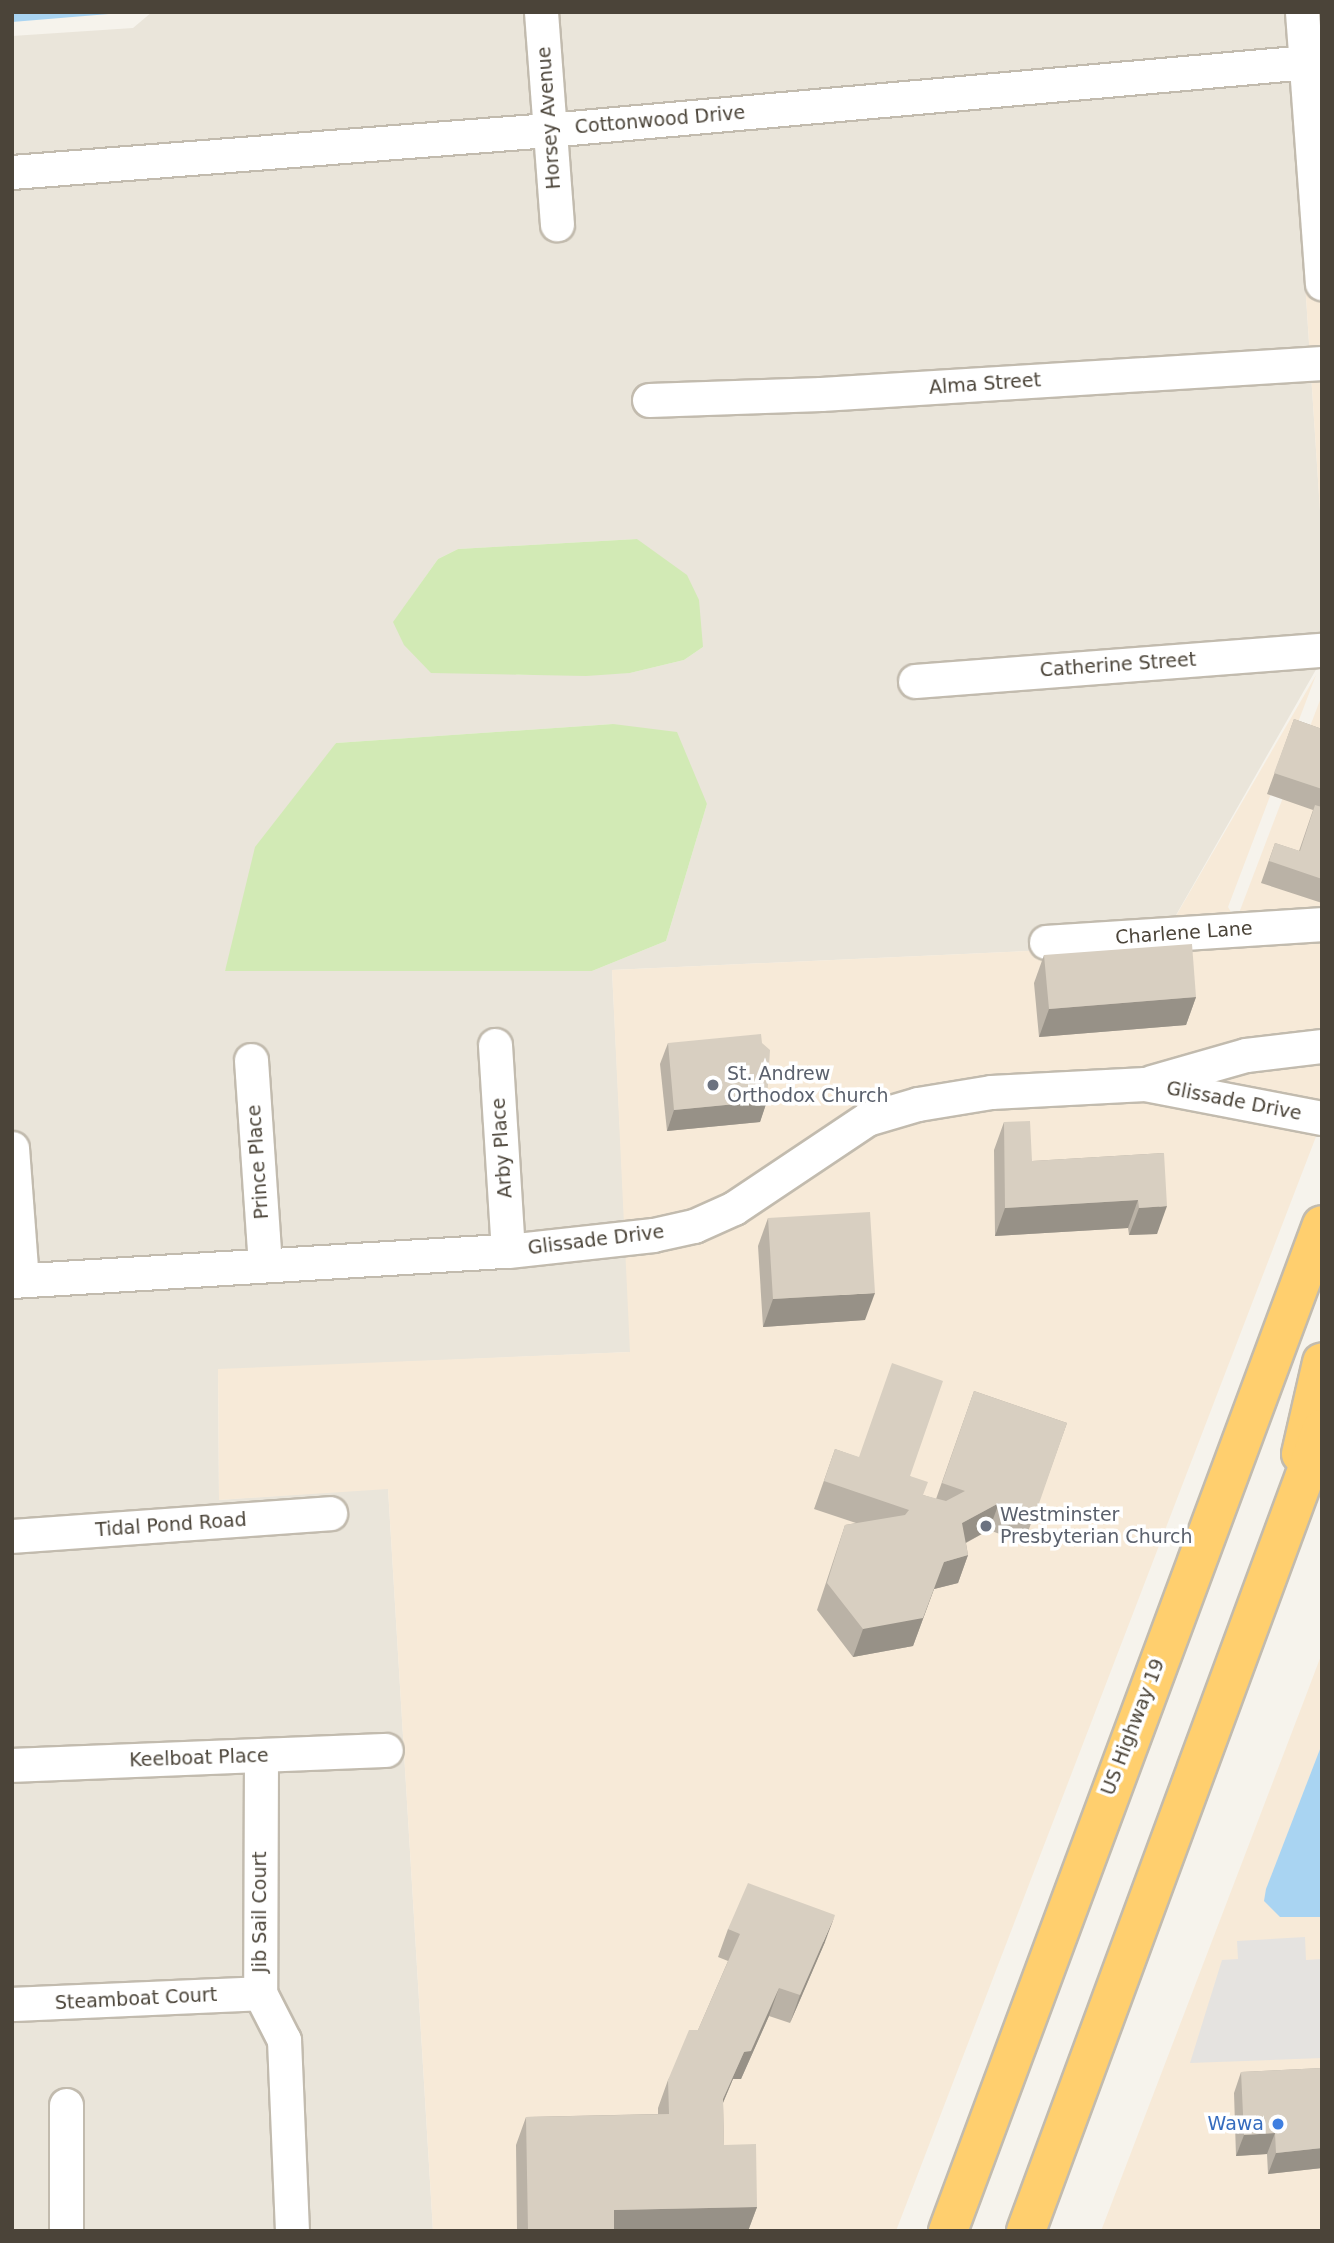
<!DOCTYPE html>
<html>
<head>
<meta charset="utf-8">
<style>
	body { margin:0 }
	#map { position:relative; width:1334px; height:2243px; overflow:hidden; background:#f6f3ec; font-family:"DejaVu Sans",sans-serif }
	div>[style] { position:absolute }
	.residential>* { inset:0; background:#eae5da }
	.commercial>* { inset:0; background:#f7ead8 }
	.green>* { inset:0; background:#d2eab5 }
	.parking>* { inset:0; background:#e5e3e0 }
	.water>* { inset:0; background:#a9d4f2 }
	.roads { filter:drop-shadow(2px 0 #c2bbae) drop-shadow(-2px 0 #c2bbae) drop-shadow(0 2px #c2bbae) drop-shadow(0 -2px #c2bbae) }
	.minor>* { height:33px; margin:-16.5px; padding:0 16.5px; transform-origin:16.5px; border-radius:16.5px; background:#fff }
	.highway>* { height:38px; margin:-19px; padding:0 19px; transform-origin:19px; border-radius:19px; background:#ffcf6e }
	.wall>* { inset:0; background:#bab2a6 }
	.shaded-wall>* { inset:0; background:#979187 }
	.building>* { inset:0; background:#d8cfc1 }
	.dots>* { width:19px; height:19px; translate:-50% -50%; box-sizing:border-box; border:4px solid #fff; border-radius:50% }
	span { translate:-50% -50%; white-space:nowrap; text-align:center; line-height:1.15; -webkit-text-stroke:7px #fff; paint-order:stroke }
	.street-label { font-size:19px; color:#4b4439 }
	.worship-label { font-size:19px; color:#5b616d }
	.left { translate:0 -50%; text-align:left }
	.shop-label { font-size:19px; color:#366cbe }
	.right { translate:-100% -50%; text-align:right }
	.frame { position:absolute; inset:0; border:14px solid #4b4439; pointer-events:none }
</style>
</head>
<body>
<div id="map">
	<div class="residential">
		<div style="clip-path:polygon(evenodd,152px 12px,1292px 12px,1298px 175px,1322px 541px,1322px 659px,1159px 945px,612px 970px,631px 1352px,218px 1370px,219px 1500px,388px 1488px,433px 2231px,12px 2231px,12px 36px,133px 28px,152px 12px,637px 539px,703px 647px,684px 660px,630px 673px,517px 675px,409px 600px,438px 559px,458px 549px,637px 539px,152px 12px,613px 724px,707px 804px,666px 941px,592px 971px,225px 971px,336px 743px,613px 724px)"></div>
	</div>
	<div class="commercial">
		<div style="clip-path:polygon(1292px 12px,1322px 12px,1322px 541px,1298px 175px)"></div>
		<div style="clip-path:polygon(1316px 675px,1228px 907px,1240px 927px,1322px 923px,1322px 1121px,896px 2231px,433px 2231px,388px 1489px,219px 1500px,218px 1369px,630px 1352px,612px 970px,1159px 945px)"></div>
		<div style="clip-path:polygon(1322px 695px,1322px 909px,1239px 913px)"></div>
		<div style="clip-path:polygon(1322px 1653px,1322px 2231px,1101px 2231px,1305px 1698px)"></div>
	</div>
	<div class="green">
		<div style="clip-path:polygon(637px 539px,687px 575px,699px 600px,703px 647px,684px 660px,630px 673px,586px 676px,431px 673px,404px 645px,393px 622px,438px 559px,458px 549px)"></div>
		<div style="clip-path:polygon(613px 724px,677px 732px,707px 804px,666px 941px,592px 971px,225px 971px,255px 847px,336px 743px)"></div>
	</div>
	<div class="parking">
		<div style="clip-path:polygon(1305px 1937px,1306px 1960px,1322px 1959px,1322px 2058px,1190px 2063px,1222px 1960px,1238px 1959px,1237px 1941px)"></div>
	</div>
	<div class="water">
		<div style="clip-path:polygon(12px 12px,133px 12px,12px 22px)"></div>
		<div style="clip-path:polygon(1322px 1744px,1322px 1917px,1280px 1917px,1264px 1901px,1266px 1889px)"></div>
	</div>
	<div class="roads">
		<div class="minor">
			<div style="left:541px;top:12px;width:213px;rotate:85.7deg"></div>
			<div style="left:1302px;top:12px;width:272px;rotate:85.8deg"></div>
			<div style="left:12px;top:172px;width:538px;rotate:-4.48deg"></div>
			<div style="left:548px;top:130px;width:762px;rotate:-5.12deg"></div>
			<div style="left:649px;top:400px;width:172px;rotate:-2deg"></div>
			<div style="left:821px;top:394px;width:502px;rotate:-3.54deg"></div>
			<div style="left:915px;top:681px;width:408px;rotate:-4.4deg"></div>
			<div style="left:1046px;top:942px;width:277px;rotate:-3.7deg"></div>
			<div style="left:495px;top:1045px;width:206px;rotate:86.4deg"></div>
			<div style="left:251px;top:1060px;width:204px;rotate:86.1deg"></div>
			<div style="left:1151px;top:1082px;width:99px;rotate:-15.9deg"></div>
			<div style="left:1246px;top:1055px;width:77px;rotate:-6.8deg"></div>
			<div style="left:12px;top:1148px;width:132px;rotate:85.7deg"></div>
			<div style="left:12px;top:1281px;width:497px;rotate:-3.5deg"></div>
			<div style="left:508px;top:1251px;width:146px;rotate:-6.3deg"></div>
			<div style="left:653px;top:1235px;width:42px;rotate:-12.4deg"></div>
			<div style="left:694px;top:1226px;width:44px;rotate:-24.2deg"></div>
			<div style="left:734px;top:1208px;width:160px;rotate:-33.8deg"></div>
			<div style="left:867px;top:1119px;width:53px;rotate:-16.4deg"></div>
			<div style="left:918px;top:1104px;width:74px;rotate:-9.3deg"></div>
			<div style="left:991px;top:1092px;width:154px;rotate:-3deg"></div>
			<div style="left:1145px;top:1084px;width:180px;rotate:10.9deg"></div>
			<div style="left:12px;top:1536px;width:319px;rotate:-4.1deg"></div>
			<div style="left:261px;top:1755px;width:238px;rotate:90.2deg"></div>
			<div style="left:260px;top:1993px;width:53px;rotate:62.9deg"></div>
			<div style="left:284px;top:2040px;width:191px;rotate:87.6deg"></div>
			<div style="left:12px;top:1765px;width:374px;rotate:-2.3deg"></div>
			<div style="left:12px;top:2004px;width:248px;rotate:-2.5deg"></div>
			<div style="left:66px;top:2231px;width:126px;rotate:-90deg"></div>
		</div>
		<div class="highway">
			<div style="left:1301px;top:1454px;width:94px;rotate:-77.1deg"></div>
			<div style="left:948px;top:2231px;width:1073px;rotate:-69.61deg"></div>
			<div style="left:1026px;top:2231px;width:855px;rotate:-69.74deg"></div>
		</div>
	</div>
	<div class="wall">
		<div style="clip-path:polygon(1294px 719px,1322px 729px,1322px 903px,1261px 883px,1275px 843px,1299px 851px,1313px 810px,1267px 794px)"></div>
		<div style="clip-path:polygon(1044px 955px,1196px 997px,1186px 1025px,1039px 1037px,1034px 983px)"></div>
		<div style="clip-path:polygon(668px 1043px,767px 1101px,760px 1122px,667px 1131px,660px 1064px)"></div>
		<div style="clip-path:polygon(1004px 1122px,1032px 1161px,1164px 1153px,1157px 1234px,1129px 1235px,1128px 1228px,995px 1236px,994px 1150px)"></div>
		<div style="clip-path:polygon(768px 1218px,865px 1320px,763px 1327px,758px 1246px)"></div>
		<div style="clip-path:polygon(974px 1391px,1067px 1423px,1024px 1543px,989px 1530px,966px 1543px,968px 1555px,958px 1583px,934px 1589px,913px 1646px,853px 1657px,817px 1610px,845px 1525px,856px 1523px,814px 1509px,835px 1449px,910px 1476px,923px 1495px,936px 1499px)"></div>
		<div style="clip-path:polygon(728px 1929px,825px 1942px,790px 2023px,769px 2016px,741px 2079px,733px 2079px,723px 2103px,724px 2145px,757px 2207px,748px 2231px,517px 2231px,516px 2145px,526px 2117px,658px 2114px,658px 2108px,668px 2080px,698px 2030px,728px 1961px,718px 1957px)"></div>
		<div style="clip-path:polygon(1322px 2068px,1322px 2168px,1268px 2174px,1267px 2154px,1236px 2156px,1234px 2093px,1241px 2072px)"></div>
	</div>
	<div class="shaded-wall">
		<div style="clip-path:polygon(1196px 997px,1186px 1025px,1039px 1037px,1049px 1009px)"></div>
		<div style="clip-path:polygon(767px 1101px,760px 1122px,667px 1131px,674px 1110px)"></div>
		<div style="clip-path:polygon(1138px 1200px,1128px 1228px,995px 1236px,1005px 1208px)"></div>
		<div style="clip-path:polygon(1167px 1206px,1157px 1234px,1129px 1235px,1139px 1208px)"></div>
		<div style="clip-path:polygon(875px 1293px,865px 1320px,763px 1327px,773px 1299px)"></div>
		<div style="clip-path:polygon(999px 1503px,989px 1530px,952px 1550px,962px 1523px)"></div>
		<div style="clip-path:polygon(968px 1555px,958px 1583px,934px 1589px,913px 1646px,853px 1657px,863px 1629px,944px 1562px)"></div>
		<div style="clip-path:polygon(835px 1915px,825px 1942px,790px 2023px,800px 1995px)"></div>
		<div style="clip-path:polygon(779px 1988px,769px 2016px,741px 2079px,733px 2079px,713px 2126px,723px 2099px,744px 2052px)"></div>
		<div style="clip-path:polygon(1275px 2133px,1267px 2154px,1236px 2156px,1244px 2135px)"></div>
		<div style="clip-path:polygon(1322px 2148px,1322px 2168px,1268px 2174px,1276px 2153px)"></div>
		<div style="clip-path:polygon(757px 2207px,748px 2231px,607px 2231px,614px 2210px)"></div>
	</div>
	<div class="building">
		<div style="clip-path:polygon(1294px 719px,1322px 729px,1322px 789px,1274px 773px)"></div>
		<div style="clip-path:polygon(1315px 805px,1322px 807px,1322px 879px,1269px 861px,1275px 843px,1300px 851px)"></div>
		<div style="clip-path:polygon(1192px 944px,1196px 997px,1049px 1009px,1044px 955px)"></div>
		<div style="clip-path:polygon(761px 1034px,762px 1043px,770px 1050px,767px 1101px,674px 1110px,668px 1043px)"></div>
		<div style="clip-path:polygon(1030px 1121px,1032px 1161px,1164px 1153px,1167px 1206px,1139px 1208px,1138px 1200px,1005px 1208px,1004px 1122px)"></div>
		<div style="clip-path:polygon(870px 1212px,875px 1293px,773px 1299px,768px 1218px)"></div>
		<div style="clip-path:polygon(892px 1363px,943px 1381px,910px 1476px,928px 1482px,923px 1495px,946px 1501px,965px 1491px,942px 1483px,974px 1391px,1067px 1423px,1035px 1515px,999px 1503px,962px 1523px,968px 1555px,944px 1562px,923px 1618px,863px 1629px,827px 1583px,845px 1525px,905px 1515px,909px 1510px,824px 1481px,835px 1449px,859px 1457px)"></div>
		<div style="clip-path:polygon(748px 1883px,835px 1915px,800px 1995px,779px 1988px,751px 2051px,744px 2052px,723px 2099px,724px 2145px,756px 2144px,757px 2207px,614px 2210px,614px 2231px,528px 2231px,526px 2117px,669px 2114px,668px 2080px,689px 2030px,698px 2030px,740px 1934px,728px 1929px)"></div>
		<div style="clip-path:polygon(1322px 2068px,1322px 2148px,1276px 2153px,1275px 2133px,1244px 2135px,1241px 2072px)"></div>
	</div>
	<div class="dots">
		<div style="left:713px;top:1085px;background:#6b7280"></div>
		<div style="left:986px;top:1526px;background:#6b7280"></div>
		<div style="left:1278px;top:2124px;background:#3f7fe0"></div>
	</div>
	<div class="street-label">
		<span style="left:549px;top:118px;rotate:-94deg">Horsey Avenue</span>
		<span style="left:660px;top:120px;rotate:-5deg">Cottonwood Drive</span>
		<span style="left:985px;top:384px;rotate:-4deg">Alma Street</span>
		<span style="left:1118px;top:665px;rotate:-4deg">Catherine Street</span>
		<span style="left:1184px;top:933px;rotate:-4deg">Charlene Lane</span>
		<span style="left:1234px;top:1101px;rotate:11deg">Glissade Drive</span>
		<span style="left:502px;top:1148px;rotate:-94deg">Arby Place</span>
		<span style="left:258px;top:1162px;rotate:-94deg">Prince Place</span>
		<span style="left:596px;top:1240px;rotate:-7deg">Glissade Drive</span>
		<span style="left:171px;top:1525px;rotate:-4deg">Tidal Pond Road</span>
		<span style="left:1133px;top:1727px;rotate:-69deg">US Highway 19</span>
		<span style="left:199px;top:1758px;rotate:-2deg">Keelboat Place</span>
		<span style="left:260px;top:1912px;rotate:-90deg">Jib Sail Court</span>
		<span style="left:136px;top:1999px;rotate:-3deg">Steamboat Court</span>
	</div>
	<div class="worship-label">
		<span class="left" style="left:727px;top:1085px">St. Andrew<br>Orthodox Church</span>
		<span class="left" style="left:1000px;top:1526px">Westminster<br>Presbyterian Church</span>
	</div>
	<div class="shop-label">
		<span class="right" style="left:1264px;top:2124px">Wawa</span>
	</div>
	<div class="frame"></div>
</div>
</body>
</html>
